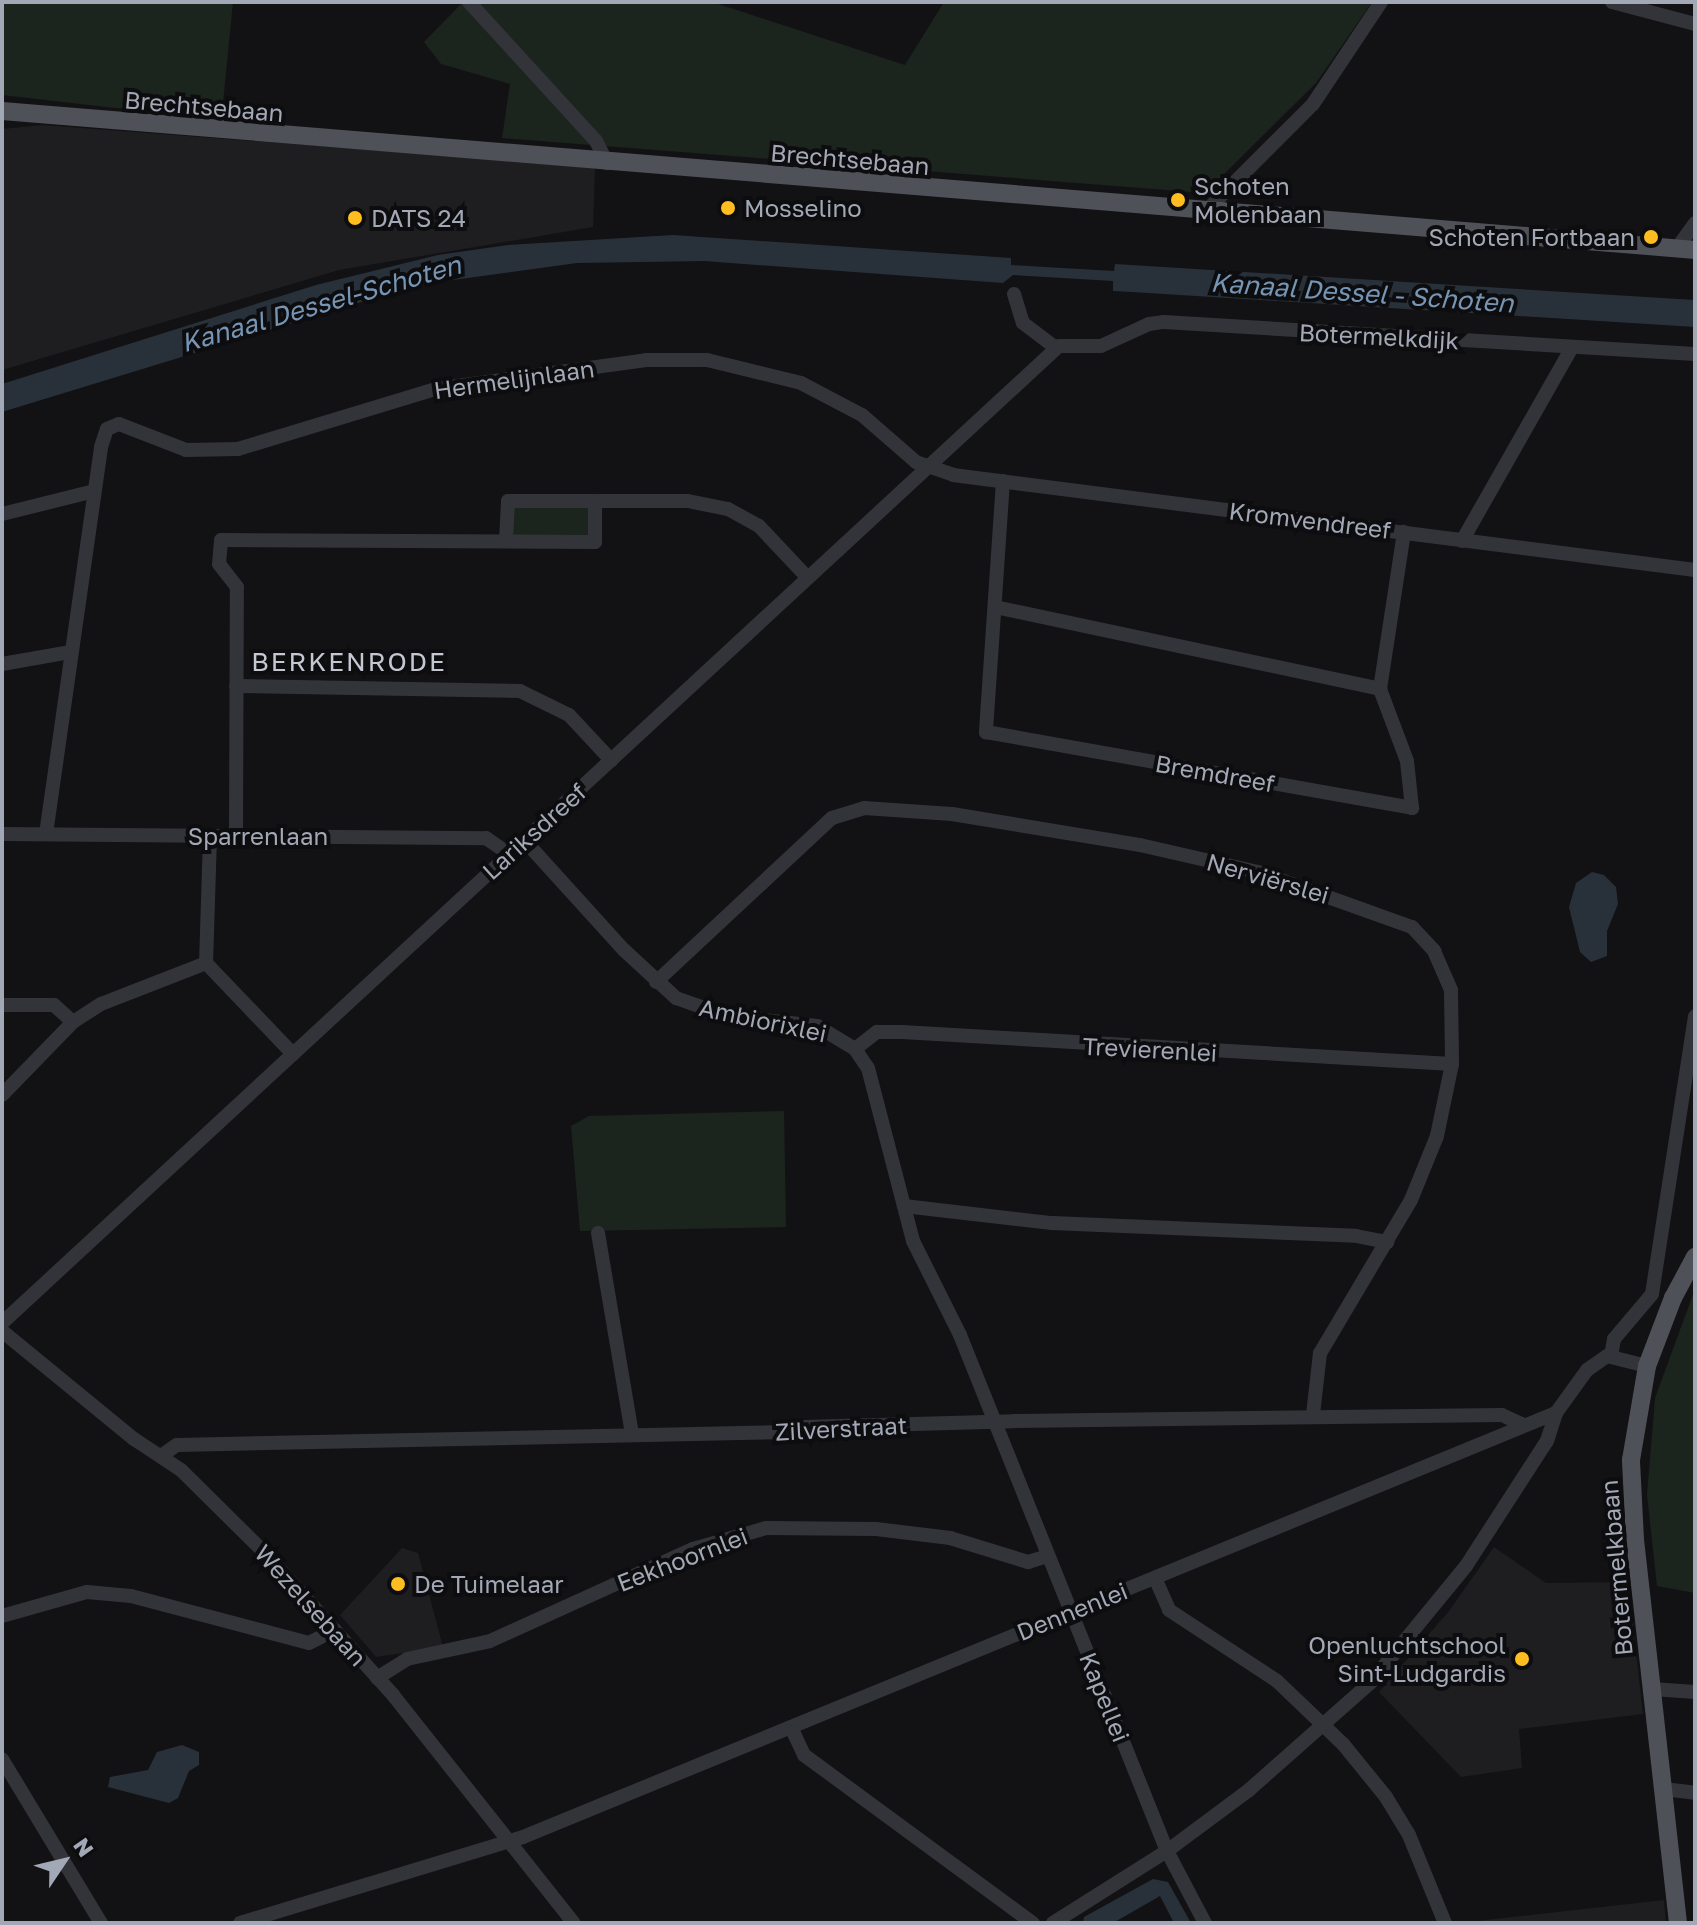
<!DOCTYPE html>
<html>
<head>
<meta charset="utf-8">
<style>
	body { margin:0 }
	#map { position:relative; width:1697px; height:1925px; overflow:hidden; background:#121214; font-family:"Golos Text",sans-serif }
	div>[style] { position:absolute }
	.built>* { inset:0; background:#1e1e21 }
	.green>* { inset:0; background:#1c241e }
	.water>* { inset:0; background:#283139 }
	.minor>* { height:14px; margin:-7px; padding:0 7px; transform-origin:7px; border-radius:7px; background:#333439 }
	.major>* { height:18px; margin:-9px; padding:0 9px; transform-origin:9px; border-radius:9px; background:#4f5159 }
	.dots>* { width:22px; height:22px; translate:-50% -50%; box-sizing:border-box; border:4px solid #0d0d0f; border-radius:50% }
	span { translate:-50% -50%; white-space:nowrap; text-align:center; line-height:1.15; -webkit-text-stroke:8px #0d0d0f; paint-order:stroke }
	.street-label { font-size:24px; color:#a3a8b6 }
	.poi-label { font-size:24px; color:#a3a8b6 }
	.left { translate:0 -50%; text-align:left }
	.right { translate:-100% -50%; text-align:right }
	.water-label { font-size:26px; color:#7695b4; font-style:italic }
	.neighbourhood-label { font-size:26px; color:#c4c7d2; letter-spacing:2px }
	.frame { position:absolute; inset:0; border:4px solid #a3a8b6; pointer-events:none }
	.north { position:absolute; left:24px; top:1821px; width:80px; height:80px; -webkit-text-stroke:6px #0d0d0f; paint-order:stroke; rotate:55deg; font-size:22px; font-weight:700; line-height:32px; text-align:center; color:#a3a8b6 }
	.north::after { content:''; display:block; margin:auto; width:28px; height:36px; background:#a3a8b6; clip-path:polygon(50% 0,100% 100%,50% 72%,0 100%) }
</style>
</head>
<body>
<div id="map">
	<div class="built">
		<div style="clip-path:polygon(43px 125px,595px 167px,593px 227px,339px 270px,2px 370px,2px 129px)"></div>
		<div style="clip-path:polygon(1494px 1547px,1546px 1583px,1628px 1582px,1643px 1714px,1519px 1729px,1522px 1768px,1461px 1777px,1379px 1692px,1449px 1611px)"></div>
		<div style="clip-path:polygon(402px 1548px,418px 1553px,443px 1647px,376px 1657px,340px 1615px)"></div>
		<div style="clip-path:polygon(1664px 1900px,1666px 1923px,1459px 1923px)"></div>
	</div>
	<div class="green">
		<div style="clip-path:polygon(2px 2px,233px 2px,222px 113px,115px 108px,2px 95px)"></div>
		<div style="clip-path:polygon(463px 2px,712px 2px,905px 65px,944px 2px,1372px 2px,1316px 83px,1205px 193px,502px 138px,510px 84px,441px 64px,424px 42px)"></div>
		<div style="clip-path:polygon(589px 503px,591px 536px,514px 538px,509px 507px)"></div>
		<div style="clip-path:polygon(784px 1111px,786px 1227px,580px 1231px,571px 1126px,589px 1116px)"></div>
		<div style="clip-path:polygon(1695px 1289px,1695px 1593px,1657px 1586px,1647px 1495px,1655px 1398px)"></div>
	</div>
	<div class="water">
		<div style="clip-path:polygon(673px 235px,1011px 258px,1011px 265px,1028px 266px,1114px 271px,1115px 264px,1695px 300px,1695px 327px,1132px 292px,1113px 291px,1113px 281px,1013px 275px,1003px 283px,704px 261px,577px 263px,438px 282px,381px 296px,2px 412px,2px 384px,316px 285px,438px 255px,508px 245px)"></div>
		<div style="clip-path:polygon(1592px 872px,1604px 875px,1616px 887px,1618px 904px,1607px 931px,1607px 956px,1591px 962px,1580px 952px,1569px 907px,1576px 883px)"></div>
		<div style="clip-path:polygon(182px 1745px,199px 1752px,199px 1765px,189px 1771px,178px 1798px,169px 1803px,108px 1787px,110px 1777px,148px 1770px,157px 1752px)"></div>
		<div style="clip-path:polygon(1153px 1879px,1168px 1882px,1191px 1923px,1174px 1923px,1160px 1896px,1113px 1923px,1083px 1923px,1084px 1917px)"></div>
	</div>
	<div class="minor">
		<div style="left:469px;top:2px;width:188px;rotate:47.6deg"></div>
		<div style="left:596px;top:141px;width:25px;rotate:63deg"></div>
		<div style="left:1612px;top:2px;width:86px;rotate:14.8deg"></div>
		<div style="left:1208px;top:209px;width:148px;rotate:-45deg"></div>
		<div style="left:1313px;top:104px;width:123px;rotate:-56.3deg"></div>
		<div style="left:1677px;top:248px;width:31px;rotate:-54deg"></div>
		<div style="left:1014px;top:294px;width:30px;rotate:73deg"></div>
		<div style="left:1023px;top:323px;width:41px;rotate:37.1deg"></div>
		<div style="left:1003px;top:481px;width:252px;rotate:93.9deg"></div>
		<div style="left:986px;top:732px;width:433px;rotate:10.1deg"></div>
		<div style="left:1412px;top:808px;width:47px;rotate:-96.1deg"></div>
		<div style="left:1407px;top:761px;width:77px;rotate:-110.6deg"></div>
		<div style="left:1380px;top:689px;width:159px;rotate:-81.3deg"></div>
		<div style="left:595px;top:501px;width:93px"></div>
		<div style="left:688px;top:501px;width:41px;rotate:11.3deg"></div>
		<div style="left:728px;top:509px;width:35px;rotate:29deg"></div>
		<div style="left:759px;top:526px;width:70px;rotate:46.7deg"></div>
		<div style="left:2px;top:514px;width:95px;rotate:-14deg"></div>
		<div style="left:1462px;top:541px;width:223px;rotate:-60.4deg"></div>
		<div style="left:995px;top:607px;width:394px;rotate:12deg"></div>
		<div style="left:2px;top:664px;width:70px;rotate:-9.9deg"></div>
		<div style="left:236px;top:686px;width:284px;rotate:1deg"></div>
		<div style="left:520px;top:691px;width:55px;rotate:26.1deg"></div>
		<div style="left:569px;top:715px;width:62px;rotate:47deg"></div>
		<div style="left:2px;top:834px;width:484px;rotate:0.5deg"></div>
		<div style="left:486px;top:838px;width:28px;rotate:35deg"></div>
		<div style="left:46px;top:834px;width:391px;rotate:-81.9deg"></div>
		<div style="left:101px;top:447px;width:19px;rotate:-72deg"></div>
		<div style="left:107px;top:429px;width:13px;rotate:-23deg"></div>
		<div style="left:119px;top:424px;width:72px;rotate:21.2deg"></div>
		<div style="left:186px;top:450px;width:52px;rotate:-1.1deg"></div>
		<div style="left:238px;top:449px;width:206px;rotate:-16.9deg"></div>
		<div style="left:435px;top:389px;width:213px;rotate:-7.8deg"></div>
		<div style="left:646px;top:360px;width:61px"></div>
		<div style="left:707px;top:360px;width:97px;rotate:13.7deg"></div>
		<div style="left:801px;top:383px;width:69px;rotate:27.7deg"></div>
		<div style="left:862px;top:415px;width:72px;rotate:41deg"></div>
		<div style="left:916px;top:462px;width:39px;rotate:19deg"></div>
		<div style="left:953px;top:475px;width:748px;rotate:7.3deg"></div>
		<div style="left:236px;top:836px;width:249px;rotate:-89.8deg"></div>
		<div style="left:237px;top:587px;width:29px;rotate:-128deg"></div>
		<div style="left:219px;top:564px;width:24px;rotate:-85deg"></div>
		<div style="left:221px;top:540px;width:374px;rotate:0.3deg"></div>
		<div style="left:595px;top:542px;width:41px;rotate:-90deg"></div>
		<div style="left:595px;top:501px;width:87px;rotate:180deg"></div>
		<div style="left:508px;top:501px;width:40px;rotate:92.9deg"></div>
		<div style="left:210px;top:837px;width:126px;rotate:91.8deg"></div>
		<div style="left:206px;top:963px;width:126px;rotate:46.3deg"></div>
		<div style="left:525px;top:841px;width:147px;rotate:47.8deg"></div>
		<div style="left:624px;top:950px;width:71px;rotate:42.7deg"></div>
		<div style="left:676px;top:998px;width:54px;rotate:19.4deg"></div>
		<div style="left:727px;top:1016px;width:91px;rotate:6.3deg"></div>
		<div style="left:817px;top:1026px;width:44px;rotate:31.2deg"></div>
		<div style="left:855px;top:1049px;width:23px;rotate:56deg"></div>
		<div style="left:868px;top:1068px;width:179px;rotate:75.4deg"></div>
		<div style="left:913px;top:1241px;width:105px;rotate:63.4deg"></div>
		<div style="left:960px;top:1335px;width:556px;rotate:68.14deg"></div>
		<div style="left:1167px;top:1851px;width:81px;rotate:62.2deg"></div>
		<div style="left:656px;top:982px;width:241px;rotate:-43deg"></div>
		<div style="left:832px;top:818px;width:34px;rotate:-17deg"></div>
		<div style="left:864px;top:808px;width:88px;rotate:3.9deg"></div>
		<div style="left:952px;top:814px;width:191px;rotate:9.4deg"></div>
		<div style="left:1140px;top:845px;width:121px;rotate:12.9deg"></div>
		<div style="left:1258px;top:872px;width:164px;rotate:19.7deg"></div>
		<div style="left:1412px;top:927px;width:33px;rotate:47deg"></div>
		<div style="left:1434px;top:951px;width:43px;rotate:66.4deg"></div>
		<div style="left:1451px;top:990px;width:74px;rotate:89.2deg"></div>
		<div style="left:1452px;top:1064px;width:74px;rotate:101.8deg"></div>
		<div style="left:1437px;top:1136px;width:69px;rotate:112.1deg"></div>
		<div style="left:1411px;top:1200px;width:178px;rotate:120.7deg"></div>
		<div style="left:1320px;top:1353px;width:61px;rotate:96.5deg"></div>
		<div style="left:2px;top:1005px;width:52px"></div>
		<div style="left:54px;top:1005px;width:25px;rotate:42deg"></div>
		<div style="left:855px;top:1049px;width:28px;rotate:-38deg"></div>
		<div style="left:877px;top:1032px;width:25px"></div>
		<div style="left:902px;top:1032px;width:551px;rotate:3.33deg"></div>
		<div style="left:2px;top:1095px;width:102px;rotate:-45.8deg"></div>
		<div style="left:73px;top:1022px;width:33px;rotate:-33deg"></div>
		<div style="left:101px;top:1004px;width:113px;rotate:-21.3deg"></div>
		<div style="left:904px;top:1206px;width:149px;rotate:6.6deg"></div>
		<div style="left:1052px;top:1223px;width:304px;rotate:2.4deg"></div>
		<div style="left:1356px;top:1236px;width:32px;rotate:11deg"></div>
		<div style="left:598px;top:1233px;width:204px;rotate:80.4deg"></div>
		<div style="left:2px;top:1323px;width:1439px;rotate:-42.75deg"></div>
		<div style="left:1059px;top:346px;width:42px"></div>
		<div style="left:1101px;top:346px;width:53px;rotate:-24.6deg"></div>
		<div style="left:1149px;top:324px;width:15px;rotate:-8deg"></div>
		<div style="left:1164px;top:322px;width:532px;rotate:3.45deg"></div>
		<div style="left:2px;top:1331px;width:171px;rotate:39.3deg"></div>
		<div style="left:134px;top:1439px;width:56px;rotate:33.4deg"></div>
		<div style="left:181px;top:1470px;width:117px;rotate:44.7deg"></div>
		<div style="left:264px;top:1552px;width:193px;rotate:47.9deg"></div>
		<div style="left:393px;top:1695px;width:291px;rotate:51.6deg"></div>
		<div style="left:1611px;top:1356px;width:17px;rotate:-80deg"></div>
		<div style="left:1614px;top:1339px;width:59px;rotate:-49.8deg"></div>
		<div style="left:1652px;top:1294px;width:281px;rotate:-81.2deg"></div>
		<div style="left:161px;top:1456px;width:19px;rotate:-35deg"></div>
		<div style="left:177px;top:1445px;width:612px;rotate:-1.22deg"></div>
		<div style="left:789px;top:1432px;width:16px;rotate:-18deg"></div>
		<div style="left:804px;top:1427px;width:210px;rotate:-1.6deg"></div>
		<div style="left:1014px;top:1421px;width:488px;rotate:-0.7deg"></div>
		<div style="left:1502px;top:1415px;width:21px;rotate:25deg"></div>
		<div style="left:1155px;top:1578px;width:35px;rotate:66deg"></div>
		<div style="left:1169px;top:1610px;width:129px;rotate:33.3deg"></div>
		<div style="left:1277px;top:1681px;width:91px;rotate:43.7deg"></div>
		<div style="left:1343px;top:1744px;width:68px;rotate:50.9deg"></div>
		<div style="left:1386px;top:1797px;width:44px;rotate:58.8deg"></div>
		<div style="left:1409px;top:1835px;width:95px;rotate:67.8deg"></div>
		<div style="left:2px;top:1616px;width:88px;rotate:-15.8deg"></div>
		<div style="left:87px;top:1592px;width:44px;rotate:5.2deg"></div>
		<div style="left:131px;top:1596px;width:184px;rotate:14.8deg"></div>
		<div style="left:309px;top:1643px;width:29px;rotate:-27deg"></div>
		<div style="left:377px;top:1678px;width:36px;rotate:-32deg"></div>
		<div style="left:407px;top:1659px;width:85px;rotate:-12.2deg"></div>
		<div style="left:490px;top:1641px;width:223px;rotate:-24.4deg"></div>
		<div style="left:693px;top:1549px;width:76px;rotate:-16deg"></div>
		<div style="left:766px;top:1528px;width:110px;rotate:0.5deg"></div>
		<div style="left:876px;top:1529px;width:75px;rotate:6.9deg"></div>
		<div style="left:950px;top:1538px;width:82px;rotate:17.1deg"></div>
		<div style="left:1028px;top:1562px;width:21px;rotate:-17deg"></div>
		<div style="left:1652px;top:1689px;width:43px;rotate:4deg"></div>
		<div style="left:791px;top:1727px;width:31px;rotate:65deg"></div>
		<div style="left:804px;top:1755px;width:284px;rotate:36.3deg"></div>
		<div style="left:2px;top:1759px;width:192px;rotate:58.9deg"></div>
		<div style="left:1664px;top:1789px;width:31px;rotate:7deg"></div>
		<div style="left:240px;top:1923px;width:296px;rotate:-16.9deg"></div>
		<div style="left:523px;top:1837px;width:1117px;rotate:-22.32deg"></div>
		<div style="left:1556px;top:1413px;width:53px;rotate:-54.2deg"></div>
		<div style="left:1587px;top:1370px;width:24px;rotate:-35deg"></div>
		<div style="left:1607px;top:1356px;width:41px;rotate:14deg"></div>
		<div style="left:1053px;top:1923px;width:135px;rotate:-32.3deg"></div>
		<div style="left:1167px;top:1851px;width:102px;rotate:-36.6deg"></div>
		<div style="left:1249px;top:1790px;width:162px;rotate:-41.5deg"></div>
		<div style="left:1370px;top:1683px;width:151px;rotate:-50.6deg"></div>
		<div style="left:1466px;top:1566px;width:149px;rotate:-57.1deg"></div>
		<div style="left:1547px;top:1441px;width:29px;rotate:-72deg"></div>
	</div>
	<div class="major">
		<div style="left:2px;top:111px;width:1699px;rotate:4.69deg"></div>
		<div style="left:1678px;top:1923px;width:385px;rotate:-96.4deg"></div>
		<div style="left:1635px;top:1540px;width:80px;rotate:-92.9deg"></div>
		<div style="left:1631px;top:1460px;width:95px;rotate:-80.3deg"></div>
		<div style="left:1647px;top:1366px;width:73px;rotate:-69.1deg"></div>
		<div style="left:1673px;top:1298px;width:47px;rotate:-61.8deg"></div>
	</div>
	<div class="dots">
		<div style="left:1178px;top:200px;background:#ffbd1f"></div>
		<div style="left:728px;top:208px;background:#ffbd1f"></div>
		<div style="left:355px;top:218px;background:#ffbd1f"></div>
		<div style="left:1651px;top:237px;background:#ffbd1f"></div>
		<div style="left:398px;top:1584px;background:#ffbd1f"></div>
		<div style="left:1522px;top:1659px;background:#ffbd1f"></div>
	</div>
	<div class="street-label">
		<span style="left:204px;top:106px;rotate:5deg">Brechtsebaan</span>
		<span style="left:850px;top:159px;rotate:5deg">Brechtsebaan</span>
		<span style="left:1379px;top:336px;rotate:3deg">Botermelkdijk</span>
		<span style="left:514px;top:379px;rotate:-8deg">Hermelijnlaan</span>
		<span style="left:1310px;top:520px;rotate:7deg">Kromvendreef</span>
		<span style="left:1215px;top:773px;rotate:10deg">Bremdreef</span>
		<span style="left:534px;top:831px;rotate:-42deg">Lariksdreef</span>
		<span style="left:258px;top:836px">Sparrenlaan</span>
		<span style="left:1268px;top:878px;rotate:16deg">Nerviërslei</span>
		<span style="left:763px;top:1020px;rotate:12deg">Ambiorixlei</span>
		<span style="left:1150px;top:1049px;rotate:3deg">Trevierenlei</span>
		<span style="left:841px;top:1428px;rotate:-3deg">Zilverstraat</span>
		<span style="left:682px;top:1559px;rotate:-21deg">Eekhoornlei</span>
		<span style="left:1616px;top:1568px;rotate:-95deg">Botermelkbaan</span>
		<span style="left:311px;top:1605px;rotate:48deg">Wezelsebaan</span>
		<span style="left:1072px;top:1611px;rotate:-22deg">Dennenlei</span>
		<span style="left:1105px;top:1697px;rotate:68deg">Kapellei</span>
	</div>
	<div class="poi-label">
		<span class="left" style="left:1194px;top:200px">Schoten<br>Molenbaan</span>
		<span class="left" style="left:744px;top:208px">Mosselino</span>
		<span class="left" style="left:371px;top:218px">DATS 24</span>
		<span class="right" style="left:1635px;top:237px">Schoten Fortbaan</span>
		<span class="left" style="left:414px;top:1584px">De Tuimelaar</span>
		<span class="right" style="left:1506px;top:1659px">Openluchtschool<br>Sint-Ludgardis</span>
	</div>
	<div class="water-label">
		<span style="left:1362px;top:293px;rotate:4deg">Kanaal Dessel - Schoten</span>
		<span style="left:321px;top:304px;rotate:-16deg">Kanaal Dessel-Schoten</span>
	</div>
	<div class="neighbourhood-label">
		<span style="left:349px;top:662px">BERKENRODE</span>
	</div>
	<div class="frame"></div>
	<div class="north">N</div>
</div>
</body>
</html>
